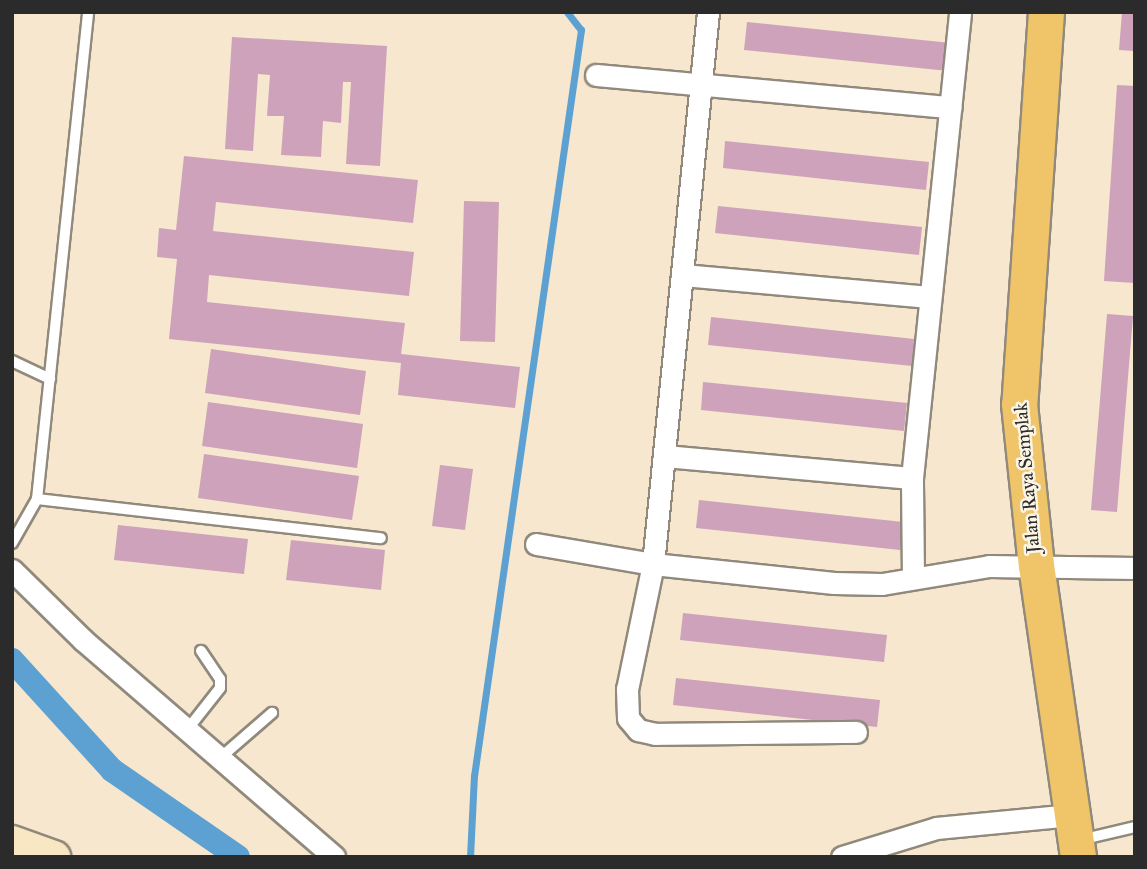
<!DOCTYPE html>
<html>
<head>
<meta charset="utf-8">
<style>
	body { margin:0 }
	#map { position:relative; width:1147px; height:869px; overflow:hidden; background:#f6e7ce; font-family:"IM FELL Great Primer",serif }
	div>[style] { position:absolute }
	.stream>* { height:7px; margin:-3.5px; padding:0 3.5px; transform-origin:3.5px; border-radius:3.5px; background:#5da1d2 }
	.canal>* { height:24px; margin:-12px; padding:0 12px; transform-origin:12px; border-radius:12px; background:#5da1d2 }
	.building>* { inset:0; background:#cea2ba }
	.roads { filter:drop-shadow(2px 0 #90897c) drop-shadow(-2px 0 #90897c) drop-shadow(0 2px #90897c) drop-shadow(0 -2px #90897c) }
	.service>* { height:10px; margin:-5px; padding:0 5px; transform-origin:5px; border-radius:5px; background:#fff }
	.minor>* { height:21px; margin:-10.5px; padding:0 10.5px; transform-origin:10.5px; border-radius:10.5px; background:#fff }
	.secondary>* { height:32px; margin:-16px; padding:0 16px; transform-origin:16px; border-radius:16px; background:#f9e7c3 }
	.primary>* { height:35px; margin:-17.5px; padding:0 17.5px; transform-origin:17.5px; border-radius:17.5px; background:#f0c469 }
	span { translate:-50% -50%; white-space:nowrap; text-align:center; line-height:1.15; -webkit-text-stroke:5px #fcf5e5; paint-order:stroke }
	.street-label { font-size:19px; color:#2b2b2b }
	.frame { position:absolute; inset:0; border:14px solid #2b2b2b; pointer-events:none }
</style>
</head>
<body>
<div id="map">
	<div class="stream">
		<div style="left:470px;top:857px;width:81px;rotate:-87.2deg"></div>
		<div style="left:474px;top:776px;width:754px;rotate:-81.84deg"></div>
		<div style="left:581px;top:30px;width:23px;rotate:-128deg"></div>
	</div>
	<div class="canal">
		<div style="left:12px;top:660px;width:149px;rotate:47.7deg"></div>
		<div style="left:112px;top:770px;width:153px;rotate:34.6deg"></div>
	</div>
	<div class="building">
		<div style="clip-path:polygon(1122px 12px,1135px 12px,1135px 51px,1119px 50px)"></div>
		<div style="clip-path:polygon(747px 22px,951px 43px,948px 71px,744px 50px)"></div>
		<div style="clip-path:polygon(232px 37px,387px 46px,380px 166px,346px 164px,351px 82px,343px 82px,341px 123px,323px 121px,321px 157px,281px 155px,284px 116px,267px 116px,270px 75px,258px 74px,253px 151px,225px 149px)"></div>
		<div style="clip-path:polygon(1117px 85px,1135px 86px,1135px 283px,1104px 281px)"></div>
		<div style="clip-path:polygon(725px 141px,929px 162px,926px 190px,723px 168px)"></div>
		<div style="clip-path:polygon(184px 156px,418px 180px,413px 223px,216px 202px,213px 231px,414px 252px,409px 296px,209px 275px,207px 302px,405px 323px,401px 354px,520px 367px,515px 408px,398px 395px,401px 363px,169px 339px,177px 259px,157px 257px,159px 228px,176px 230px)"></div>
		<div style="clip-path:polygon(464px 201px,499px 202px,495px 342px,460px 341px)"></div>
		<div style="clip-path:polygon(718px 206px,922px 227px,919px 255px,715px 233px)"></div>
		<div style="clip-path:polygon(1107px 314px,1133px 316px,1117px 512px,1091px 510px)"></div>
		<div style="clip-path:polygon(711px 317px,914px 339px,912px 366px,708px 345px)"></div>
		<div style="clip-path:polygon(211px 349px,366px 371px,360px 415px,205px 393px)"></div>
		<div style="clip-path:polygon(703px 382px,907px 403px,904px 431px,701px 410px)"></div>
		<div style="clip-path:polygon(208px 402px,363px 424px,357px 468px,202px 446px)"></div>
		<div style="clip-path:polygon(204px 454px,359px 476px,352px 520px,198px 498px)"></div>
		<div style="clip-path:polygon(440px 465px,473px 469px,465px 530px,432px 526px)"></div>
		<div style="clip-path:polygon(699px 500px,903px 522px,900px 550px,696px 528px)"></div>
		<div style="clip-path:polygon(118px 525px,248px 539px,244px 574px,114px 560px)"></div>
		<div style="clip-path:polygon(291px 540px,385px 550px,381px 590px,286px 580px)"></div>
		<div style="clip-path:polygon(683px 613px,887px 635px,884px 662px,680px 640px)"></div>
		<div style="clip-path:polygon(676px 678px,880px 700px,877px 727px,673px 705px)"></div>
	</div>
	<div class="roads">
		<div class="service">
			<div style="left:12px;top:361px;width:42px;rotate:25.3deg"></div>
			<div style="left:37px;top:499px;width:346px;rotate:6.5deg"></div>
			<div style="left:12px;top:543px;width:51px;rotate:-60.4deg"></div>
			<div style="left:37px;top:499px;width:490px;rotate:-84deg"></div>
			<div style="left:187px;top:730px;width:53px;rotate:-51.8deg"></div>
			<div style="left:220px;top:688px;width:9px;rotate:-90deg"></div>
			<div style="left:220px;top:679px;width:34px;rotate:-124deg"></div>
			<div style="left:220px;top:758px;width:69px;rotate:-40.9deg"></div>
			<div style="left:1080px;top:840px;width:57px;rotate:-13.3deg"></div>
		</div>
		<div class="minor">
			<div style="left:708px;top:12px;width:555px;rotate:95.69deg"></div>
			<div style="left:653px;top:564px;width:128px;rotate:101.7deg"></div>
			<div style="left:627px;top:689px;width:29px;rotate:88deg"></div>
			<div style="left:628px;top:718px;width:16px;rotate:50deg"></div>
			<div style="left:638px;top:730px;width:17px;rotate:13deg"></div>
			<div style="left:655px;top:734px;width:201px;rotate:-0.6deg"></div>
			<div style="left:596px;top:75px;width:356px;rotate:5.2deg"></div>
			<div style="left:682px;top:275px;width:249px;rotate:5.1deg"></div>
			<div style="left:664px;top:456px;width:249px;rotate:5.1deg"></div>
			<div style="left:536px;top:544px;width:119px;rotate:9.7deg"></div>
			<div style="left:653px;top:564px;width:182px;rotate:6deg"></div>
			<div style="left:834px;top:583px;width:48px;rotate:1.2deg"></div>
			<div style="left:882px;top:584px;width:109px;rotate:-9.5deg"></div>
			<div style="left:989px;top:566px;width:146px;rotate:0.8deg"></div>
			<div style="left:12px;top:570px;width:100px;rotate:44.6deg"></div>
			<div style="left:83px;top:640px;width:332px;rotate:40.8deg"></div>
			<div style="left:913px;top:578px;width:100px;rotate:-90.6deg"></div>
			<div style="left:912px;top:478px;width:468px;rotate:-84.1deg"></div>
			<div style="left:842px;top:857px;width:98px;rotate:-17.1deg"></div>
			<div style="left:936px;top:828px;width:136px;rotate:-5.5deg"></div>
		</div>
		<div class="secondary">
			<div style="left:12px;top:842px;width:45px;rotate:19.7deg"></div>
		</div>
		<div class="primary">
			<div style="left:1046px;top:12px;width:393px;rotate:93.9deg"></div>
			<div style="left:1019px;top:404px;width:162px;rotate:84deg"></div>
			<div style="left:1036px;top:565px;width:295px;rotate:81.8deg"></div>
		</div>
	</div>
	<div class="street-label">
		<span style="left:1027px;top:478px;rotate:-95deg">Jalan Raya Semplak</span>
	</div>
	<div class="frame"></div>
</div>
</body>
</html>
